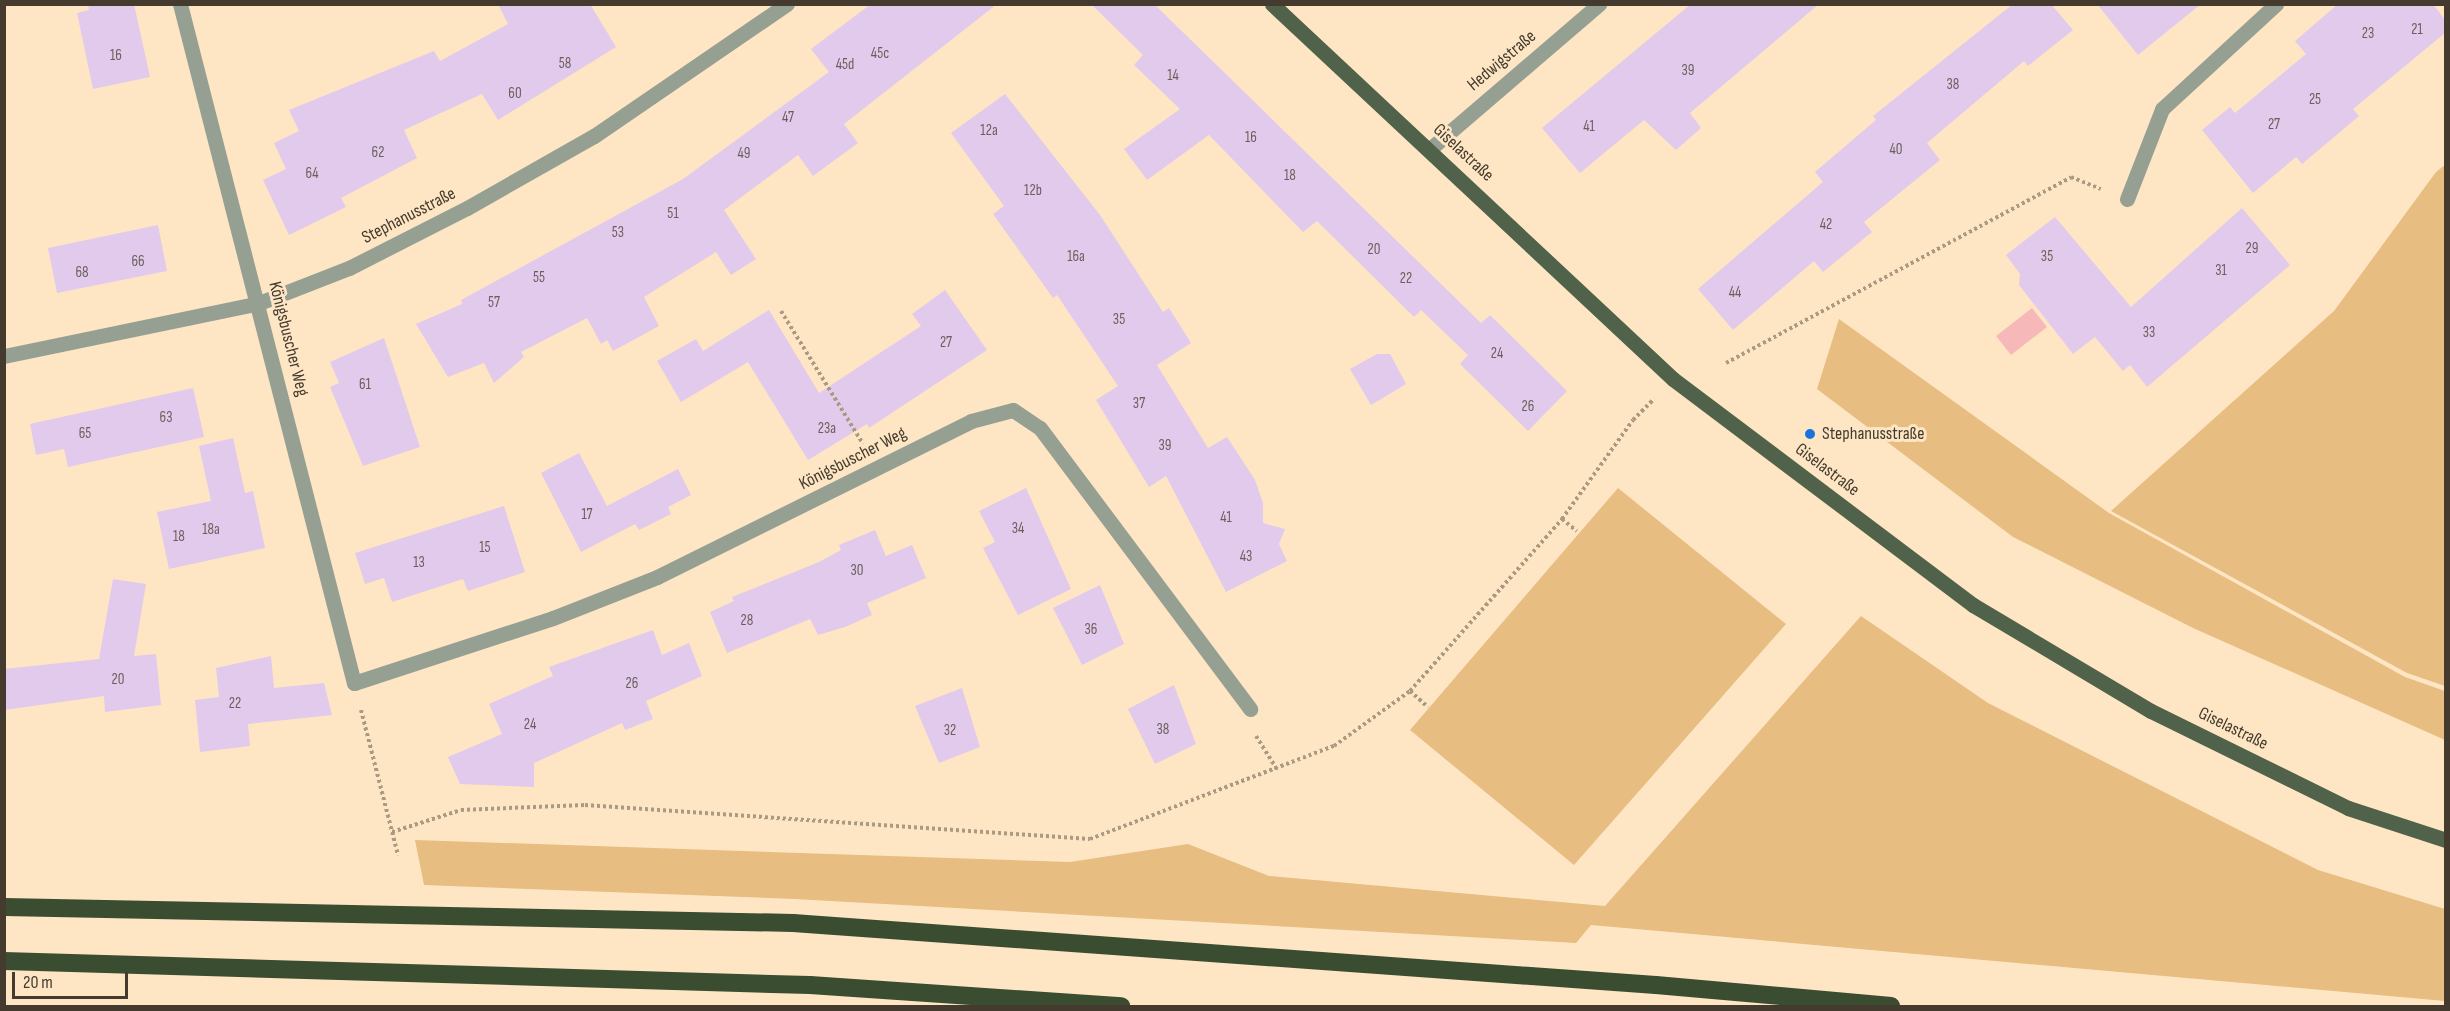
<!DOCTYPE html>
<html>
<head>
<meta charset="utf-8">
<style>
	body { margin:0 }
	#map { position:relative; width:2450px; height:1011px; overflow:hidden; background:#fee6c5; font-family:"Sofia Sans Condensed",sans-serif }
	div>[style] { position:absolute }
	.green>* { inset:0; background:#e7bd81 }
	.water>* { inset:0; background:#f7b8ba }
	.building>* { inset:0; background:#e1caeb }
	.path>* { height:4px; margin-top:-2px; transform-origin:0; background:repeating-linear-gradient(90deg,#ab9a82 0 3px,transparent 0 6px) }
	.minor>* { height:15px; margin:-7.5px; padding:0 7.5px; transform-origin:7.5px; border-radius:7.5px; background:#96a092 }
	.major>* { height:15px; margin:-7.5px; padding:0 7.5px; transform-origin:7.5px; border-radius:7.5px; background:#51624a }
	.highway>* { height:18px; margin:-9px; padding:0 9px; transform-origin:9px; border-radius:9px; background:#3a4d31 }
	.dots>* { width:16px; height:16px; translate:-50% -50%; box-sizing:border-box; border:3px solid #fee6c5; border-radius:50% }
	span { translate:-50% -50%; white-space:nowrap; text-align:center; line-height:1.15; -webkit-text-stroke:6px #fee6c5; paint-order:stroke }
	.number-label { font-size:15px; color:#6b5f5d }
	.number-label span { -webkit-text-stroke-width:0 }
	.street-label { font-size:18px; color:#443b2e }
	.poi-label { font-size:18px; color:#443b2e }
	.left { translate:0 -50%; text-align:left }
	.frame { position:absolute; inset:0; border:6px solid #443b2e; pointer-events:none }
	.scale { position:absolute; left:12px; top:972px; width:116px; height:27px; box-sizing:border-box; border:3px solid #443b2e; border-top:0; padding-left:8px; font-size:18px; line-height:21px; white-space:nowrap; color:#443b2e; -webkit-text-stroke:4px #fee6c5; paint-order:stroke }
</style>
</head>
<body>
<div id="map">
	<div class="green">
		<div style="clip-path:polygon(2445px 165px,2445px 686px,2407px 673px,2111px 511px,2334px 311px,2436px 172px)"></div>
		<div style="clip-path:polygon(1839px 319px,2109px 513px,2405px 677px,2445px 691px,2445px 740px,2193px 628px,2013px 537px,1817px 389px)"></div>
		<div style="clip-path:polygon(1618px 488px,1786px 624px,1574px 865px,1410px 730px)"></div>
		<div style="clip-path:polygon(1861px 616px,1988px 703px,2318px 870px,2445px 909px,2445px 1001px,1591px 925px,1576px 943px,795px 899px,424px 885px,415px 840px,1070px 862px,1188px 844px,1269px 876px,1605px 906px)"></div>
	</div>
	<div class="water">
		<div style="clip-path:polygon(2032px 308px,2047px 327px,2011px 355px,1996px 336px)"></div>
	</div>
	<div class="building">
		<div style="clip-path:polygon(88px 4px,134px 4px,150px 77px,93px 89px,77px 13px,89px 10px)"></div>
		<div style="clip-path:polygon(498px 4px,590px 4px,616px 47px,498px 120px,482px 94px,404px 130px,417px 158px,341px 198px,346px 207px,289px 235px,263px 180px,286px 169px,274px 143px,299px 131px,289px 110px,434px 51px,440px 61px,508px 24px)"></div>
		<div style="clip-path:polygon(871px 4px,997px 4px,844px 124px,858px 143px,813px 176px,798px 155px,724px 210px,756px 259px,731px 275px,716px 252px,644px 297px,659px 326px,613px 351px,607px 340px,601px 344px,587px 318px,521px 352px,524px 357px,494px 383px,484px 363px,448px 377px,416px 324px,462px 304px,461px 300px,683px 179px,829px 72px,811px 49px)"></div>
		<div style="clip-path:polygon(1091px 4px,1154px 4px,1481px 323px,1490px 315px,1567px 391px,1528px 431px,1460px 364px,1468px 355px,1421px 310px,1414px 317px,1317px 221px,1303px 232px,1209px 135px,1147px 180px,1124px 149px,1180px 109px,1134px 65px,1143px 55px)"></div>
		<div style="clip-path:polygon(1691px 4px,1819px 4px,1690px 113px,1701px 128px,1676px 150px,1644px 120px,1580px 173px,1542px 128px)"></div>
		<div style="clip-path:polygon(2013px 4px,2051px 4px,2073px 30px,2028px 66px,2024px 61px,1927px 143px,1940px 160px,1864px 222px,1872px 232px,1823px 272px,1814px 261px,1733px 330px,1698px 289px,1823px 182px,1815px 172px,1876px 120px,1873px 116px)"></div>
		<div style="clip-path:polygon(2097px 4px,2201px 4px,2138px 55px)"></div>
		<div style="clip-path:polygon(2338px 4px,2433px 4px,2445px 20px,2445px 33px,2353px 109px,2359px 116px,2302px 164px,2296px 157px,2253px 193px,2202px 130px,2230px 107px,2235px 113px,2306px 54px,2295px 41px)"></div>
		<div style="clip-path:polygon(1005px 94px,1100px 215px,1163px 312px,1169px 308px,1191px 343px,1157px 365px,1208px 448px,1227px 437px,1255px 480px,1263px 503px,1263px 523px,1285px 529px,1279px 544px,1287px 561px,1226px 592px,1166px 476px,1149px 487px,1096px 400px,1118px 386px,1057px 295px,1053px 298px,993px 214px,1004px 206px,951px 133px)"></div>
		<div style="clip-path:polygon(2242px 208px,2290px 265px,2147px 387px,2130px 365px,2123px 371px,2095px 337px,2073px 354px,2019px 285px,2020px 274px,2006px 255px,2055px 217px,2131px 307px)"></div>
		<div style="clip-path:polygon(158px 225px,167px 271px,57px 293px,48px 248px)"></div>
		<div style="clip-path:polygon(945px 290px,987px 350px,869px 428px,867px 424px,808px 460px,748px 362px,681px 402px,657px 361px,696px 339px,703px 351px,769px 310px,819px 393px,921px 326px,912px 314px)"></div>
		<div style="clip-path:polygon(384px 338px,420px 447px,363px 466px,330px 387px,339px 383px,330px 362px)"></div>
		<div style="clip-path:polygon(1377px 354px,1390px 354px,1406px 384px,1371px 405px,1350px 369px)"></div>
		<div style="clip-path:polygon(193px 388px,204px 437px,68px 467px,64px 449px,36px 455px,30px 424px)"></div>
		<div style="clip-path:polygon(233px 438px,245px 493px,253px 491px,265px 548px,169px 569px,157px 512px,211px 501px,199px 446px)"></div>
		<div style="clip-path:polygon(579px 453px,607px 506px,678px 469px,691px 495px,668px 507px,671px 514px,639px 530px,635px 524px,581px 552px,541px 473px)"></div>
		<div style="clip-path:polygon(1026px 488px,1071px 589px,1018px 615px,983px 548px,995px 542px,979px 511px)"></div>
		<div style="clip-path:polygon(504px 506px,525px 572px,468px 591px,463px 579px,392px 602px,384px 578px,365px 584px,355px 553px)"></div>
		<div style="clip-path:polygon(875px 530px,886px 556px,912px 545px,926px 578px,867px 603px,872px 615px,845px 627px,818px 635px,810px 619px,727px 653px,710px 612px,734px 601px,732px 597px,819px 562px,841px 550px,839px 545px)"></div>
		<div style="clip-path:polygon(113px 579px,146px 584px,134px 656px,156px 654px,161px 705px,105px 712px,104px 696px,4px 710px,4px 669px,99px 659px)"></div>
		<div style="clip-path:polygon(1100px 585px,1124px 644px,1082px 665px,1053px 608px)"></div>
		<div style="clip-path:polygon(653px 630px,662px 655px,689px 643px,702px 676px,646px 701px,653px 719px,625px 730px,622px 723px,534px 763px,534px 787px,460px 784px,448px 757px,502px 734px,489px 704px,553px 676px,549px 667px)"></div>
		<div style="clip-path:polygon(271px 656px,274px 688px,324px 683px,332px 715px,248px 724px,250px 746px,200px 752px,195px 700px,219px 697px,216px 668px)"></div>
		<div style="clip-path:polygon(1174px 685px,1196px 744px,1155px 764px,1128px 709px)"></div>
		<div style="clip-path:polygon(962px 688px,980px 747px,939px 763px,915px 706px)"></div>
	</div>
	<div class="path">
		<div style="left:781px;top:311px;width:156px;rotate:58.3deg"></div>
		<div style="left:1726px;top:363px;width:392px;rotate:-28.3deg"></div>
		<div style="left:2071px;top:177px;width:32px;rotate:22deg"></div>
		<div style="left:1562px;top:519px;width:19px;rotate:39deg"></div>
		<div style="left:1410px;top:691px;width:24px;rotate:42deg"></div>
		<div style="left:361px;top:710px;width:150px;rotate:75.7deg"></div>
		<div style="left:1256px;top:736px;width:41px;rotate:57.8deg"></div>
		<div style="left:392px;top:832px;width:72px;rotate:-17.7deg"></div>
		<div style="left:461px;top:810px;width:124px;rotate:-2.3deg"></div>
		<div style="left:585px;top:805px;width:506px;rotate:3.85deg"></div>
		<div style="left:1090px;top:839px;width:261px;rotate:-20.9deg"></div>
		<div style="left:1334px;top:746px;width:94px;rotate:-35.9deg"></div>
		<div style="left:1410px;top:691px;width:230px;rotate:-48.5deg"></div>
		<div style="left:1562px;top:519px;width:122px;rotate:-54.4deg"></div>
		<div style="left:1633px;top:420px;width:30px;rotate:-45deg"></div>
	</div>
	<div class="minor">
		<div style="left:180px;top:4px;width:701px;rotate:75.63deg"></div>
		<div style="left:354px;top:683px;width:209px;rotate:-18.1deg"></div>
		<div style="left:553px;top:618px;width:112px;rotate:-21.5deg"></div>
		<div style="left:657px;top:577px;width:351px;rotate:-26.4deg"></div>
		<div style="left:971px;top:421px;width:43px;rotate:-14.7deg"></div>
		<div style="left:1013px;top:410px;width:32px;rotate:34deg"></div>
		<div style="left:1040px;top:428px;width:351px;rotate:53.2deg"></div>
		<div style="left:1430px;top:149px;width:223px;rotate:-40.6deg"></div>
		<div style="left:2127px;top:199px;width:97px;rotate:-68.7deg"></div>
		<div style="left:2162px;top:109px;width:155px;rotate:-42.6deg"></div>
		<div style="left:4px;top:356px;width:260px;rotate:-11.7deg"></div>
		<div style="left:259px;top:303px;width:97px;rotate:-21.3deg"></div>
		<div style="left:349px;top:268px;width:132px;rotate:-27deg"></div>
		<div style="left:467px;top:208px;width:146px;rotate:-29.6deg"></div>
		<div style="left:594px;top:136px;width:234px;rotate:-34.4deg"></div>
	</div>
	<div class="major">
		<div style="left:1272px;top:4px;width:549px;rotate:43.08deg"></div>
		<div style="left:1673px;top:379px;width:376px;rotate:37deg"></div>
		<div style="left:1973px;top:605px;width:207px;rotate:30.8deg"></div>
		<div style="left:2151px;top:711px;width:220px;rotate:26.2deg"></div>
		<div style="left:2348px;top:808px;width:103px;rotate:18.1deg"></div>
	</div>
	<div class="highway">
		<div style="left:4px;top:907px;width:789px;rotate:1.16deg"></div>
		<div style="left:793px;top:923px;width:865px;rotate:4.11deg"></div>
		<div style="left:1656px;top:985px;width:236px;rotate:5.1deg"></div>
		<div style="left:4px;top:961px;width:806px;rotate:1.71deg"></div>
		<div style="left:810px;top:985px;width:312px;rotate:3.9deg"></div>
	</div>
	<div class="dots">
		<div style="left:1810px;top:434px;background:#1a72dc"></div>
	</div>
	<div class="number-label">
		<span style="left:2417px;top:30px">21</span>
		<span style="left:2368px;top:34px">23</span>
		<span style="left:880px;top:54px">45c</span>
		<span style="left:116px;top:56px">16</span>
		<span style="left:565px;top:64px">58</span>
		<span style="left:845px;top:65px">45d</span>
		<span style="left:1688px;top:71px">39</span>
		<span style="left:1173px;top:76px">14</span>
		<span style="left:1953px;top:85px">38</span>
		<span style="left:515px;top:94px">60</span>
		<span style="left:2315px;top:100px">25</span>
		<span style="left:788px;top:118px">47</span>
		<span style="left:2274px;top:125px">27</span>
		<span style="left:1589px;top:127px">41</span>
		<span style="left:989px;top:131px">12a</span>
		<span style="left:1251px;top:138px">16</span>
		<span style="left:1896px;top:150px">40</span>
		<span style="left:378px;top:153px">62</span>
		<span style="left:744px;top:154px">49</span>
		<span style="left:312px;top:174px">64</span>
		<span style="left:1290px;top:176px">18</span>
		<span style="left:1033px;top:191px">12b</span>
		<span style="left:673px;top:214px">51</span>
		<span style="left:1826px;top:225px">42</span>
		<span style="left:618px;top:233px">53</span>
		<span style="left:2252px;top:249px">29</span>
		<span style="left:1374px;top:250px">20</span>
		<span style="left:1076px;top:257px">16a</span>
		<span style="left:2047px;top:257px">35</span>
		<span style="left:138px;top:262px">66</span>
		<span style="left:2221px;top:271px">31</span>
		<span style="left:82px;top:273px">68</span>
		<span style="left:539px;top:278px">55</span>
		<span style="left:1406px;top:279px">22</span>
		<span style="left:1735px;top:293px">44</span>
		<span style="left:494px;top:303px">57</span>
		<span style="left:1119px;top:320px">35</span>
		<span style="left:2149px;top:333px">33</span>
		<span style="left:946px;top:343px">27</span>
		<span style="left:1497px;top:354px">24</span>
		<span style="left:365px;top:385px">61</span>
		<span style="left:1139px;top:404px">37</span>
		<span style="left:1528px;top:407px">26</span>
		<span style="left:166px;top:418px">63</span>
		<span style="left:827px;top:429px">23a</span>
		<span style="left:85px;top:434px">65</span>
		<span style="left:1165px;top:446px">39</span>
		<span style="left:587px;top:515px">17</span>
		<span style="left:1226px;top:518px">41</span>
		<span style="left:1018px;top:529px">34</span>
		<span style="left:211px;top:530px">18a</span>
		<span style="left:179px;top:537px">18</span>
		<span style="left:485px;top:548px">15</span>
		<span style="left:1246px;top:557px">43</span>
		<span style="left:419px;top:563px">13</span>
		<span style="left:857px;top:571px">30</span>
		<span style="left:747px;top:621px">28</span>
		<span style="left:1091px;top:630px">36</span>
		<span style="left:118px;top:680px">20</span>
		<span style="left:632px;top:684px">26</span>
		<span style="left:235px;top:704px">22</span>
		<span style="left:530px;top:725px">24</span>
		<span style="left:1163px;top:730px">38</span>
		<span style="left:950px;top:731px">32</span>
	</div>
	<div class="street-label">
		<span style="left:1502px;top:61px;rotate:-40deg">Hedwigstraße</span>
		<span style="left:1463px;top:153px;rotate:43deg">Giselastraße</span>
		<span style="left:409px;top:216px;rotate:-27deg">Stephanusstraße</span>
		<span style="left:288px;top:339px;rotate:76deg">Königsbuscher Weg</span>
		<span style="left:853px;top:459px;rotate:-27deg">Königsbuscher Weg</span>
		<span style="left:1827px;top:470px;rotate:37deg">Giselastraße</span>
		<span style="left:2233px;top:729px;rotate:26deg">Giselastraße</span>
	</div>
	<div class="poi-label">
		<span class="left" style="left:1822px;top:434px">Stephanusstraße</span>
	</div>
	<div class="frame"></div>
	<div class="scale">20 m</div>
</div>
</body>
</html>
